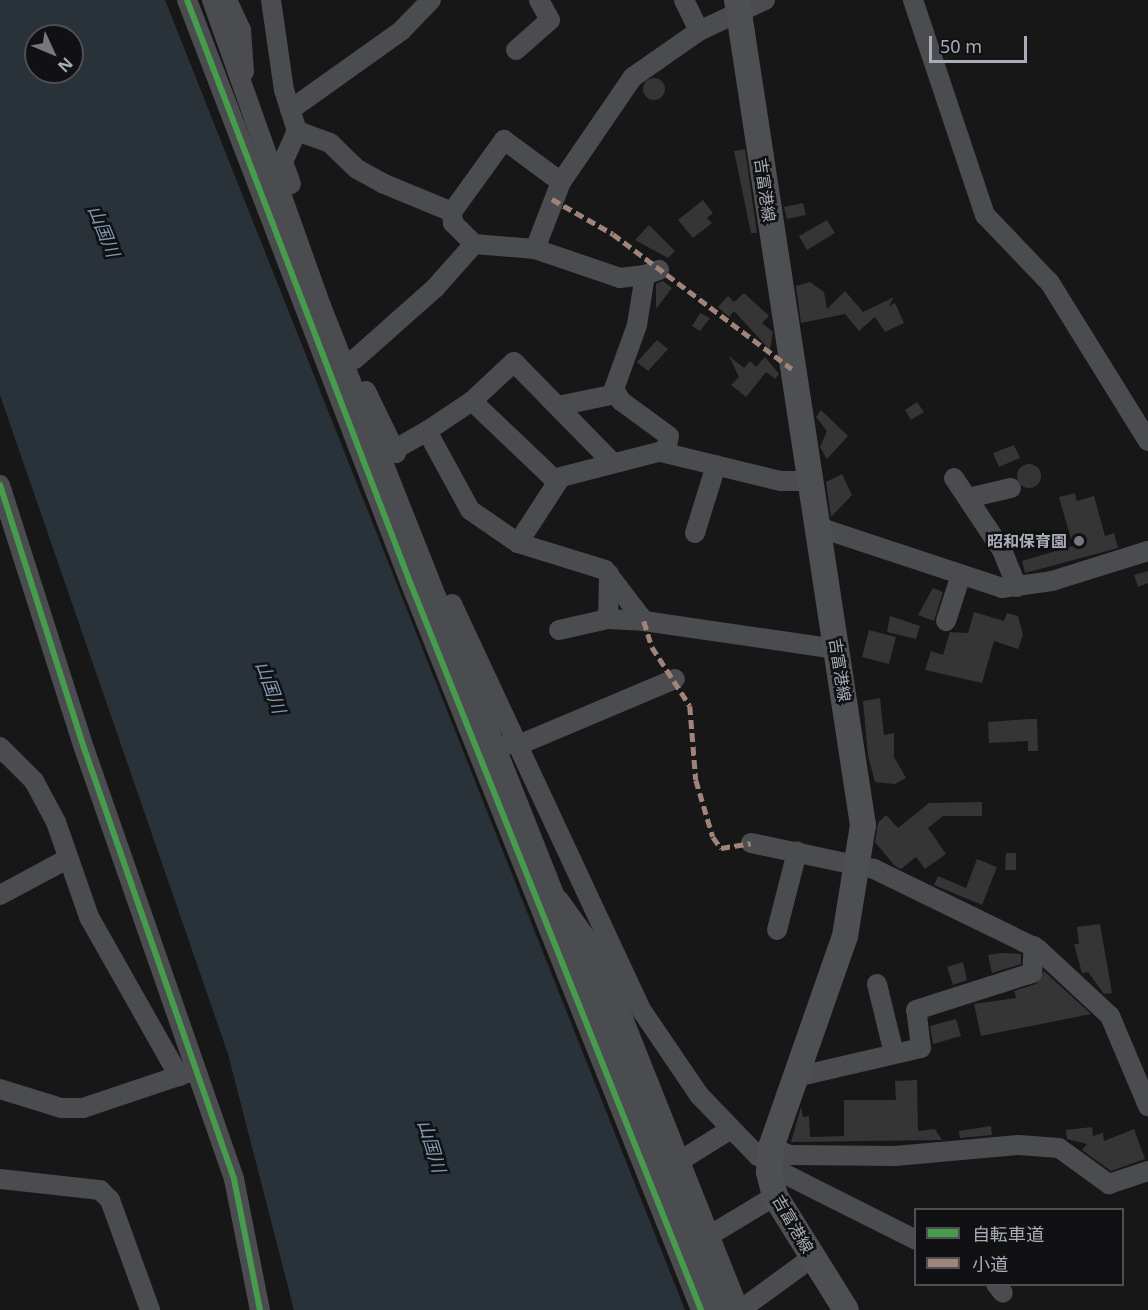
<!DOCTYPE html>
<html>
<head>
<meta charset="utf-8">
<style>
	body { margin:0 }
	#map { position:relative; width:1148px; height:1310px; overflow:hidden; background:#171717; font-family:"Noto Sans","Noto Sans JP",sans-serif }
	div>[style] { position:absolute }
	.water>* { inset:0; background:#2a3239 }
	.building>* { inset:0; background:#353536 }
	.round { border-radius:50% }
	.minor>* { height:20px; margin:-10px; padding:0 10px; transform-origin:10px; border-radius:10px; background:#4b4c50 }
	.major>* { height:26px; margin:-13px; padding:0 13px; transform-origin:13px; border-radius:13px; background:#4d4f52 }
	.quiet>* { height:4.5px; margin-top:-2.25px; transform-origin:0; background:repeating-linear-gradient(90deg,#a18479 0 9px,transparent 0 13.5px) }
	.cycleway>* { height:6px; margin:-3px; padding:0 3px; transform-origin:3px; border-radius:3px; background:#469c4c }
	.dots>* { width:16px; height:16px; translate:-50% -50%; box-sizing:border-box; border:3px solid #111113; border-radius:50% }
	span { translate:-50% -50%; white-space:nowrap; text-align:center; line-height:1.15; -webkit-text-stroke:5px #111113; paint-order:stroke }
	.street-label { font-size:16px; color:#a8adb8 }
	.poi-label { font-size:16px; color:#a8adb8; font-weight:700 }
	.right { translate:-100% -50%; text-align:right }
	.water-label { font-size:18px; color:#7f9bb3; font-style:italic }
	.legend { position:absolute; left:914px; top:1208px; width:210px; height:78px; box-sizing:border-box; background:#111113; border:2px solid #4d4f55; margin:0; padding:8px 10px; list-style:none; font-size:18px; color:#a8adb8 }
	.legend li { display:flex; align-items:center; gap:12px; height:30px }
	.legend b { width:30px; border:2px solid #4d4f55 }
	.north { position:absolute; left:24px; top:24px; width:60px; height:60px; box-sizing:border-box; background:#111113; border:2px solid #4d4f55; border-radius:50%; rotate:134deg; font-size:16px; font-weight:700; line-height:24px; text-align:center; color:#a8adb8 }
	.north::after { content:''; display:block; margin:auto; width:21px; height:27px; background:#757880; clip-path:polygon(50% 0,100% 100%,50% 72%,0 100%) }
	.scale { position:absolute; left:929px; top:36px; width:98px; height:27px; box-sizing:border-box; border:3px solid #a8adb8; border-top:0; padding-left:8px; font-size:18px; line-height:21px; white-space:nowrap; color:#a8adb8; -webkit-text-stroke:4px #111113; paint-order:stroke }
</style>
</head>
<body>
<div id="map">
	<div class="water">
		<div style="clip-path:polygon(evenodd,0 0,165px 0,685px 1310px,294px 1310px,228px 1054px,0 395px,0 0,36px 36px,72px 36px,72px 72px,36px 72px,36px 36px)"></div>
	</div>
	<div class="building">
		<div class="round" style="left:643px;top:78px;width:22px;height:22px"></div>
		<div style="clip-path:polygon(745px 149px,757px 233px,751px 233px,734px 151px)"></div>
		<div style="clip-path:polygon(703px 200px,713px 213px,707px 218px,712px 223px,693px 238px,678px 220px)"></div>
		<div style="clip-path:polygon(803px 203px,806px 215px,787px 219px,784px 207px)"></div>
		<div style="clip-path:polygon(827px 220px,835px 233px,807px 250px,799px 236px)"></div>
		<div style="clip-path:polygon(649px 225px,675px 251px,668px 258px,635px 240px)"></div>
		<div style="clip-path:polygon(663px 281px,672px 288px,656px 309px,656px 284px)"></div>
		<div style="clip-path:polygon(810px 282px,824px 292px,827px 309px,845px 291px,863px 312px,894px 297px,889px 306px,895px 303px,904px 323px,885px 332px,875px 317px,859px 331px,845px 314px,801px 323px,796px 286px)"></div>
		<div style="clip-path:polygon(744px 293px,769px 316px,762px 323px,773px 332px,770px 350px,734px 311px,729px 317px,718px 307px,728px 296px,734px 302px)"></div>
		<div style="clip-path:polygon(700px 313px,710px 318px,700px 331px,692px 326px)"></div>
		<div style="clip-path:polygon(657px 340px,668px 349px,648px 371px,637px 362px)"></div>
		<div style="clip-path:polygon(729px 356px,744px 368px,750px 361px,756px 367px,765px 357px,779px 374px,775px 379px,766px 372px,746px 397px,731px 385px,739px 377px)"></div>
		<div style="clip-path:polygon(917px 402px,924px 412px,911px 420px,905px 410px)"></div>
		<div style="clip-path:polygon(821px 410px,848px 436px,827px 459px,820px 447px,827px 431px,816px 417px)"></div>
		<div style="clip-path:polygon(1014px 445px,1020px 458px,999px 467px,993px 453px)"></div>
		<div class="round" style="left:1017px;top:464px;width:24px;height:24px"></div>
		<div style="clip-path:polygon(842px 474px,852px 495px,831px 517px,826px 482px)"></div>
		<div style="clip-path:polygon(1075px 493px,1077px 501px,1094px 496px,1105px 536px,1114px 533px,1118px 548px,1025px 573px,1022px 561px,1073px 546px,1059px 497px)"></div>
		<div style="clip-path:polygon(1148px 571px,1148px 583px,1138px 587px,1134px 575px)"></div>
		<div style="clip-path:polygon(933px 588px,943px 592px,934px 621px,918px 615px)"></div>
		<div style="clip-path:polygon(974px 612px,1004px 621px,1007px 613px,1018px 616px,1023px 635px,1018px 649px,994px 641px,982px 683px,925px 670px,931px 651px,943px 655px,950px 632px,968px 633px)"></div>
		<div style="clip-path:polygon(890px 616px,920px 626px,916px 639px,887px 632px)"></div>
		<div style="clip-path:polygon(869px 630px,896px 637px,889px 664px,862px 657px)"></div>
		<div style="clip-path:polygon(880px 698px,884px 735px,894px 733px,894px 757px,906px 778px,895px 784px,875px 782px,868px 756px,863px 701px)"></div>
		<div style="clip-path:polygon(1029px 719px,1037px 719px,1038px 751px,1028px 751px,1028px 741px,989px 743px,988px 722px)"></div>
		<div style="clip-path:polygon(982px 802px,982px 816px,943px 816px,928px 828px,946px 854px,925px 869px,916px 857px,901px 869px,895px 866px,875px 842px,878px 823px,886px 815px,898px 828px,929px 803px)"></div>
		<div style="clip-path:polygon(1006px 853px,1016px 853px,1016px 870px,1005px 870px)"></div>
		<div style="clip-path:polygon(977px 859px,997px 867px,982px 905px,934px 885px,938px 876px,966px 888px)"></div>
		<div style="clip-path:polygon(1100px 924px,1112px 993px,1104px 994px,1088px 972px,1082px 973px,1074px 944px,1079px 944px,1077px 927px)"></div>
		<div style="clip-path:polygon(1001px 953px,1021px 954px,1021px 964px,992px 973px,988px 955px)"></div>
		<div style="clip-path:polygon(963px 962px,967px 980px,953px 985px,947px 967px)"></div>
		<div style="clip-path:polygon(1044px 971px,1091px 1014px,981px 1036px,974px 1004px,1016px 998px,1014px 991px,1036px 984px)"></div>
		<div style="clip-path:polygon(956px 1019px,961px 1036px,933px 1044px,930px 1026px)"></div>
		<div style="clip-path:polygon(917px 1080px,918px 1131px,935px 1129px,942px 1140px,791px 1142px,801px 1107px,803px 1117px,809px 1116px,810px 1137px,844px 1136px,844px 1100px,896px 1100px,895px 1081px)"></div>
		<div style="clip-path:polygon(991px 1126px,992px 1135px,960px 1138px,959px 1131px)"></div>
		<div style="clip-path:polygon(1092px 1127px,1093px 1136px,1103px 1133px,1104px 1141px,1134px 1129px,1145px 1159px,1111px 1171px,1082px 1150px,1087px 1144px,1067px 1139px,1066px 1130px)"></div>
	</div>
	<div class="minor">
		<div style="left:187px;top:0;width:623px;rotate:69.04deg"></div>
		<div style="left:410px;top:582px;width:784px;rotate:68.21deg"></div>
		<div style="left:212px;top:0;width:325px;rotate:70.4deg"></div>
		<div style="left:321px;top:306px;width:1080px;rotate:68.38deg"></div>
		<div style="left:227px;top:0;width:33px;rotate:65deg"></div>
		<div style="left:241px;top:30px;width:42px;rotate:85.9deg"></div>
		<div style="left:271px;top:0;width:91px;rotate:81.8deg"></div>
		<div style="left:284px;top:90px;width:43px;rotate:72.4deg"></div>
		<div style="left:297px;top:131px;width:35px;rotate:20deg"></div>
		<div style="left:330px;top:143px;width:37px;rotate:44deg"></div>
		<div style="left:357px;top:169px;width:29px;rotate:29deg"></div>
		<div style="left:382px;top:183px;width:76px;rotate:22.5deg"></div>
		<div style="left:452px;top:212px;width:11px;rotate:85deg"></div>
		<div style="left:453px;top:223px;width:30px;rotate:45deg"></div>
		<div style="left:474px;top:244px;width:61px;rotate:4.7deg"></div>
		<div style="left:535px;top:249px;width:72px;rotate:-68.8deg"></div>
		<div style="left:561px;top:182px;width:127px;rotate:-55.6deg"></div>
		<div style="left:633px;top:77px;width:80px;rotate:-34.9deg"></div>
		<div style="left:699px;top:31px;width:73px;rotate:-25.2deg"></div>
		<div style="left:684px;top:0;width:34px;rotate:64deg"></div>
		<div style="left:913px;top:0;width:227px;rotate:71.5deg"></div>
		<div style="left:985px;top:215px;width:94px;rotate:46.3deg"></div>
		<div style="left:1050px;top:283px;width:186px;rotate:58.2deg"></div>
		<div style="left:516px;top:50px;width:45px;rotate:-41.4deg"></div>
		<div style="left:550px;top:20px;width:23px;rotate:-119deg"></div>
		<div style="left:290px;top:110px;width:136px;rotate:-35.4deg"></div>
		<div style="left:401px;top:31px;width:43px;rotate:-45.9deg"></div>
		<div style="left:291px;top:184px;width:23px;rotate:-110deg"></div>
		<div style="left:283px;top:162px;width:34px;rotate:-66deg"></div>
		<div style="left:452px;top:212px;width:89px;rotate:-54.2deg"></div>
		<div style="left:504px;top:140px;width:71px;rotate:36.4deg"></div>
		<div style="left:535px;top:249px;width:90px;rotate:18.8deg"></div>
		<div style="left:620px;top:278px;width:25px;rotate:-7deg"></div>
		<div style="left:355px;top:359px;width:107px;rotate:-41.6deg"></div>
		<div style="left:435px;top:288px;width:59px;rotate:-48.4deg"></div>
		<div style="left:366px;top:391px;width:69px;rotate:64.2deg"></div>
		<div style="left:472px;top:401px;width:117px;rotate:43.6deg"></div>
		<div style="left:558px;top:406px;width:59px;rotate:-11.7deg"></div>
		<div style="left:427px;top:431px;width:54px;rotate:-33.7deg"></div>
		<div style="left:472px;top:401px;width:57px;rotate:-42.9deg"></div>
		<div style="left:514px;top:362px;width:141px;rotate:45.6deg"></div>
		<div style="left:661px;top:452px;width:123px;rotate:13.6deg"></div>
		<div style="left:781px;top:481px;width:29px"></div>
		<div style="left:371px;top:463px;width:64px;rotate:-29.7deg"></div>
		<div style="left:427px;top:431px;width:90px;rotate:61.4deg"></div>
		<div style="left:470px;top:510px;width:58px;rotate:34.5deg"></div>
		<div style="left:518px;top:543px;width:91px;rotate:17.2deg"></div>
		<div style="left:605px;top:570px;width:64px;rotate:52.6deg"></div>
		<div style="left:954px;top:478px;width:87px;rotate:56.3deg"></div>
		<div style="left:1002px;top:550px;width:40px;rotate:68deg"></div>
		<div style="left:0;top:485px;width:276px;rotate:72.3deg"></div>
		<div style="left:84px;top:748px;width:456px;rotate:70.8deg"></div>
		<div style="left:234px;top:1179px;width:134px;rotate:78.8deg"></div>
		<div style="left:968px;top:498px;width:44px;rotate:-13.1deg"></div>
		<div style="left:819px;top:531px;width:8px;rotate:-7deg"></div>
		<div style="left:827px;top:530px;width:184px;rotate:18.3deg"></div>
		<div style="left:1002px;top:588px;width:50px;rotate:-8deg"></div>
		<div style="left:1052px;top:581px;width:101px;rotate:-17.4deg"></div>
		<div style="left:695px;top:533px;width:71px;rotate:-72.8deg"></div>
		<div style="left:518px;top:543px;width:79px;rotate:-56.9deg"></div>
		<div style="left:561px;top:477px;width:108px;rotate:-14.4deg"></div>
		<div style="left:666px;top:450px;width:14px;rotate:-78deg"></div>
		<div style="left:669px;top:436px;width:59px;rotate:-143.9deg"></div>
		<div style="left:621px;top:401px;width:14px;rotate:-120deg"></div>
		<div style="left:614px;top:389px;width:68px;rotate:-70.2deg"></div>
		<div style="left:637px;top:325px;width:51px;rotate:-80.9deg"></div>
		<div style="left:645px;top:275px;width:15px;rotate:-20deg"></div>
		<div style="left:452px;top:604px;width:449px;rotate:65deg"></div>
		<div style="left:642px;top:1011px;width:102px;rotate:55.8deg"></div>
		<div style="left:699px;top:1095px;width:85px;rotate:46deg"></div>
		<div style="left:758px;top:1156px;width:12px;rotate:9deg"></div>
		<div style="left:608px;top:619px;width:45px;rotate:-88.7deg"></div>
		<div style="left:946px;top:621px;width:45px;rotate:-72deg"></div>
		<div style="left:559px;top:630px;width:50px;rotate:-12.7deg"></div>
		<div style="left:608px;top:619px;width:36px;rotate:3deg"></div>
		<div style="left:644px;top:621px;width:194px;rotate:8.3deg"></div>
		<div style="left:508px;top:744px;width:13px"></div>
		<div style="left:521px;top:744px;width:167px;rotate:-22.9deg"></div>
		<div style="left:0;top:747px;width:48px;rotate:45deg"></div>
		<div style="left:34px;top:781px;width:47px;rotate:61.8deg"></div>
		<div style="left:56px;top:822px;width:101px;rotate:70.8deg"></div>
		<div style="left:89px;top:917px;width:183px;rotate:60.5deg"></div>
		<div style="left:751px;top:843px;width:126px;rotate:11.9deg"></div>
		<div style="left:874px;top:869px;width:182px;rotate:26deg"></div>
		<div style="left:1038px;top:949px;width:98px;rotate:42.9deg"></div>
		<div style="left:1110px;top:1016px;width:98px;rotate:67.1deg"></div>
		<div style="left:0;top:895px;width:76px;rotate:-28.2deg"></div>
		<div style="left:559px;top:900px;width:65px;rotate:54.4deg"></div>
		<div style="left:597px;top:953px;width:384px;rotate:68.3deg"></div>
		<div style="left:777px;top:930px;width:81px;rotate:-75.6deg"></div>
		<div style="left:877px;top:984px;width:72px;rotate:76.3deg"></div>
		<div style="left:796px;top:1077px;width:128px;rotate:-13.1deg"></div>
		<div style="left:921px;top:1048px;width:38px;rotate:-97deg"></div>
		<div style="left:916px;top:1010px;width:122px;rotate:-17.7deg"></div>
		<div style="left:1032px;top:973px;width:27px;rotate:-86deg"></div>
		<div style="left:0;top:1089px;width:64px;rotate:17.3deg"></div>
		<div style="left:61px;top:1108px;width:22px"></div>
		<div style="left:83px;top:1108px;width:113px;rotate:-18.6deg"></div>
		<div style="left:771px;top:1147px;width:21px;rotate:23deg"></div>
		<div style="left:790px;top:1155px;width:105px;rotate:0.5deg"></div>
		<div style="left:895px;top:1156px;width:124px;rotate:-5.1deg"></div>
		<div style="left:1019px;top:1145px;width:40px;rotate:4.3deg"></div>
		<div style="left:1059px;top:1148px;width:62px;rotate:35.8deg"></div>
		<div style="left:1109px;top:1184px;width:41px;rotate:-18.4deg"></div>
		<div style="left:678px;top:1162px;width:62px;rotate:-31.9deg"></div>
		<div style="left:769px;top:1166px;width:165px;rotate:26.7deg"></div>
		<div style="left:0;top:1179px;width:101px;rotate:6.3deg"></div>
		<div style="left:100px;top:1190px;width:14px;rotate:45deg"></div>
		<div style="left:110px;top:1200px;width:117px;rotate:70deg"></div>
		<div style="left:707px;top:1237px;width:79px;rotate:-31.1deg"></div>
		<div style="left:996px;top:1284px;width:11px;rotate:52deg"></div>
		<div style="left:740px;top:1310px;width:90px;rotate:-36deg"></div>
	</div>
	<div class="major">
		<div style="left:737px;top:0;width:835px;rotate:81.32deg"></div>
		<div style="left:863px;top:825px;width:112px;rotate:99.2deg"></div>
		<div style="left:845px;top:936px;width:224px;rotate:109.3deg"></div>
		<div style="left:771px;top:1147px;width:25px;rotate:95deg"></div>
		<div style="left:769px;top:1172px;width:25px;rotate:76deg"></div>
		<div style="left:775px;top:1196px;width:134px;rotate:58.1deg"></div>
	</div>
	<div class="quiet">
		<div style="left:552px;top:199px;width:70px;rotate:29.8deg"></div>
		<div style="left:613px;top:234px;width:224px;rotate:37deg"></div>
		<div style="left:644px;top:621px;width:27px;rotate:73deg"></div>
		<div style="left:652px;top:647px;width:70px;rotate:57.2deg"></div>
		<div style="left:690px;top:706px;width:74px;rotate:85.4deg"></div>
		<div style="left:696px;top:780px;width:59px;rotate:73.4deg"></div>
		<div style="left:713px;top:837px;width:14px;rotate:54deg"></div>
		<div style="left:721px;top:848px;width:30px;rotate:-9deg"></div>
	</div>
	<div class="cycleway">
		<div style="left:187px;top:0;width:623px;rotate:69.04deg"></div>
		<div style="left:410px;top:582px;width:784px;rotate:68.21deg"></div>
		<div style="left:0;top:485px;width:276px;rotate:72.3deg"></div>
		<div style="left:84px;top:748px;width:456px;rotate:70.8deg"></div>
		<div style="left:234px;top:1179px;width:134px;rotate:78.8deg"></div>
	</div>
	<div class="dots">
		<div style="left:1079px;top:541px;background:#757880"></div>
	</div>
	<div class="street-label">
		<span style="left:765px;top:190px;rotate:82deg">吉富港線</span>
		<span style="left:840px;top:670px;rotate:81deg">吉富港線</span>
		<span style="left:793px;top:1224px;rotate:60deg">吉富港線</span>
	</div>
	<div class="poi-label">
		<span class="right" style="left:1067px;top:541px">昭和保育園</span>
	</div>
	<div class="water-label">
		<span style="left:104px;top:231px;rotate:68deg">山国川</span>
		<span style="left:271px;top:687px;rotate:70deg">山国川</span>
		<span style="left:432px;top:1146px;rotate:73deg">山国川</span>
	</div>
	<ul class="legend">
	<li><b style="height:8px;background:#469c4c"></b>自転車道</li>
	<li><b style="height:8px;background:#a18479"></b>小道</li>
	</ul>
	<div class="north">N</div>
	<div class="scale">50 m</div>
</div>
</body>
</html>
